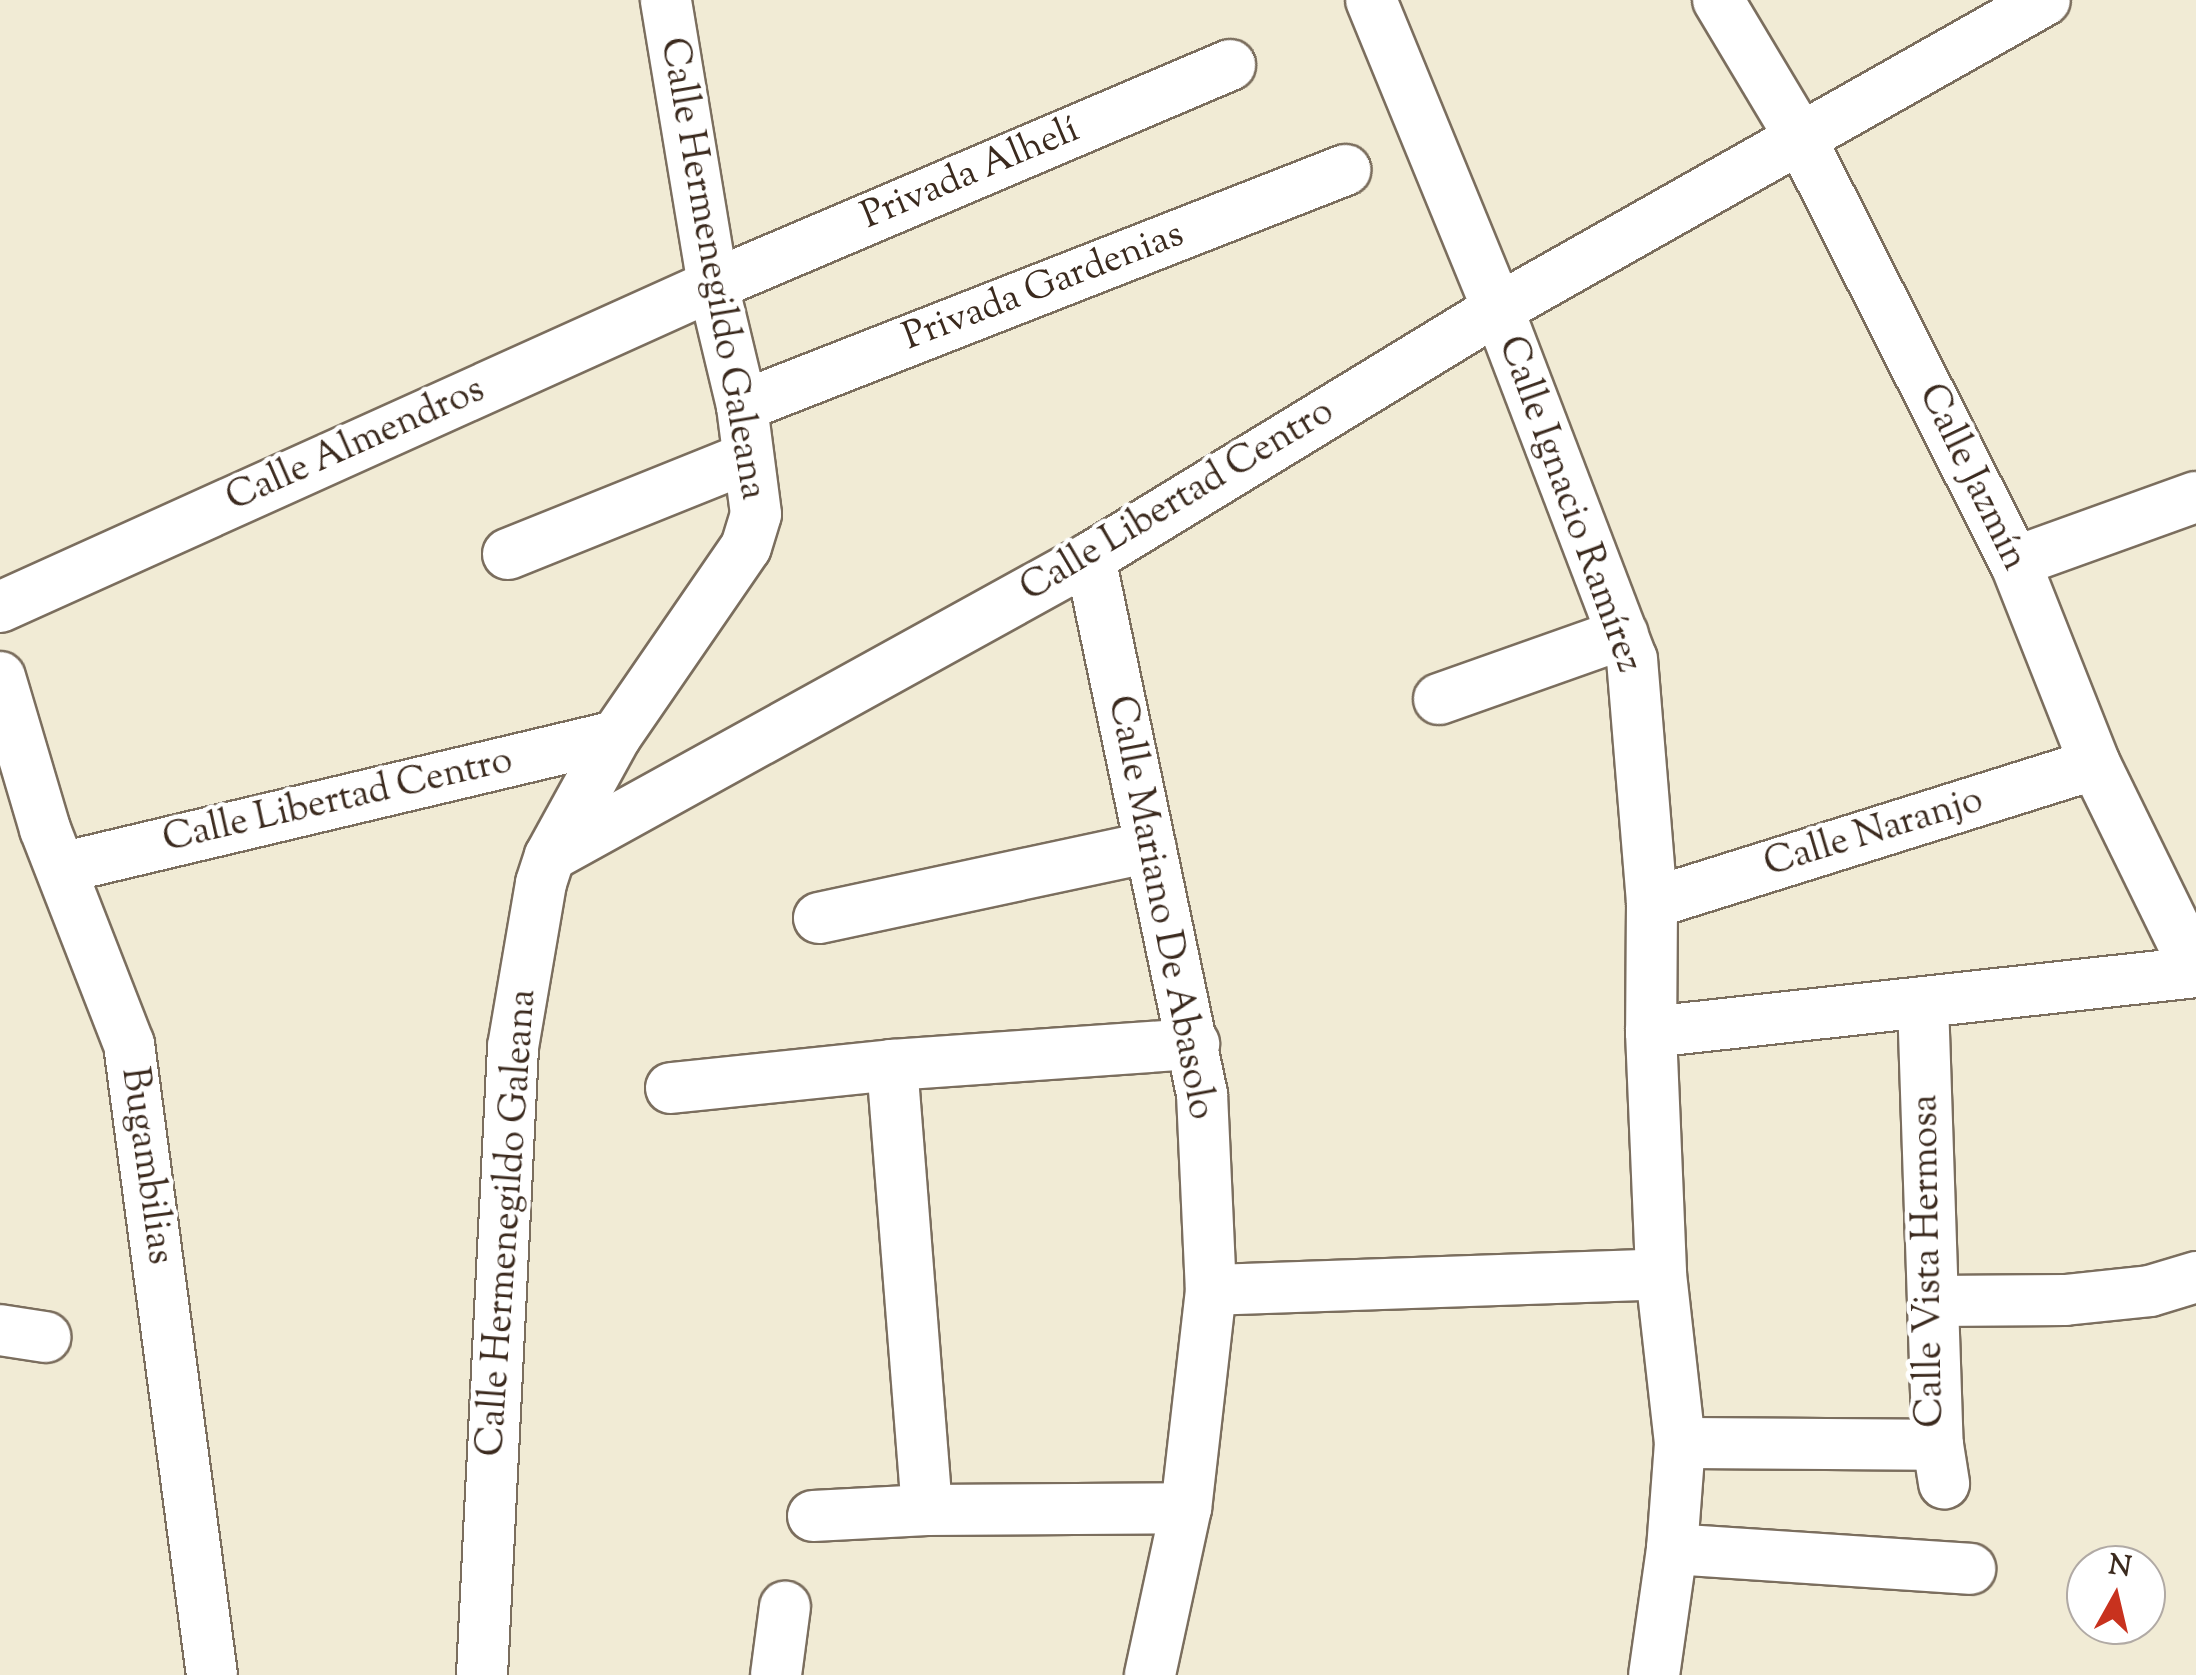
<!DOCTYPE html>
<html>
<head>
<meta charset="utf-8">
<style>
	body { margin:0 }
	#map { position:relative; width:2196px; height:1675px; overflow:hidden; background:#f1ebd5; font-family:"Sorts Mill Goudy",serif }
	div>[style] { position:absolute }
	.roads { filter:drop-shadow(2px 0 #7b6e5e) drop-shadow(-2px 0 #7b6e5e) drop-shadow(0 2px #7b6e5e) drop-shadow(0 -2px #7b6e5e) }
	.minor>* { height:50px; margin:-25px; padding:0 25px; transform-origin:25px; border-radius:25px; background:#fff }
	span { translate:-50% -50%; white-space:nowrap; text-align:center; line-height:1.15; -webkit-text-stroke:9px #fff; paint-order:stroke }
	.street-label { font-size:38px; color:#3b2a1e }
	.north { position:absolute; left:2066px; top:1545px; width:100px; height:100px; box-sizing:border-box; background:#fff; border:2px solid #b1aaa5; border-radius:50%; rotate:8deg; font-size:28px; font-weight:700; line-height:40px; text-align:center; color:#3b2a1e }
	.north::after { content:''; display:block; margin:auto; width:35px; height:45px; background:#c8321e; clip-path:polygon(50% 0,100% 100%,50% 72%,0 100%) }
</style>
</head>
<body>
<div id="map">
	<div class="roads">
		<div class="minor">
			<div style="left:1371px;top:0;width:334px;rotate:67.7deg"></div>
			<div style="left:1498px;top:309px;width:375px;rotate:69.1deg"></div>
			<div style="left:1632px;top:659px;width:245px;rotate:85.3deg"></div>
			<div style="left:1652px;top:903px;width:129px;rotate:90.4deg"></div>
			<div style="left:1651px;top:1032px;width:242px;rotate:87.6deg"></div>
			<div style="left:1661px;top:1274px;width:170px;rotate:83.6deg"></div>
			<div style="left:1680px;top:1443px;width:106px;rotate:94.3deg"></div>
			<div style="left:1672px;top:1549px;width:127px;rotate:98.1deg"></div>
			<div style="left:1718px;top:0;width:160px;rotate:59.1deg"></div>
			<div style="left:1800px;top:137px;width:476px;rotate:63.2deg"></div>
			<div style="left:2015px;top:562px;width:217px;rotate:68.4deg"></div>
			<div style="left:2095px;top:764px;width:229px;rotate:63.9deg"></div>
			<div style="left:742px;top:406px;width:648px;rotate:-21.37deg"></div>
			<div style="left:508px;top:554px;width:258px;rotate:-21.9deg"></div>
			<div style="left:1090px;top:558px;width:548px;rotate:78.2deg"></div>
			<div style="left:1202px;top:1094px;width:196px;rotate:87.4deg"></div>
			<div style="left:1211px;top:1290px;width:219px;rotate:96.5deg"></div>
			<div style="left:1186px;top:1508px;width:171px;rotate:102.2deg"></div>
			<div style="left:2015px;top:562px;width:192px;rotate:-19.8deg"></div>
			<div style="left:0;top:607px;width:782px;rotate:-24.3deg"></div>
			<div style="left:713px;top:285px;width:562px;rotate:-23.05deg"></div>
			<div style="left:0;top:677px;width:159px;rotate:73.5deg"></div>
			<div style="left:45px;top:829px;width:231px;rotate:68.7deg"></div>
			<div style="left:129px;top:1044px;width:636px;rotate:82.51deg"></div>
			<div style="left:1439px;top:699px;width:195px;rotate:-19.5deg"></div>
			<div style="left:550px;top:856px;width:617px;rotate:-28.89deg"></div>
			<div style="left:1090px;top:558px;width:478px;rotate:-31.4deg"></div>
			<div style="left:1498px;top:309px;width:628px;rotate:-29.46deg"></div>
			<div style="left:61px;top:868px;width:570px;rotate:-13.38deg"></div>
			<div style="left:1652px;top:903px;width:464px;rotate:-17.4deg"></div>
			<div style="left:819px;top:918px;width:339px;rotate:-12.1deg"></div>
			<div style="left:1923px;top:1002px;width:443px;rotate:88.1deg"></div>
			<div style="left:1938px;top:1445px;width:39px;rotate:81deg"></div>
			<div style="left:1651px;top:1032px;width:548px;rotate:-6.28deg"></div>
			<div style="left:892px;top:1065px;width:446px;rotate:85.5deg"></div>
			<div style="left:671px;top:1088px;width:222px;rotate:-5.9deg"></div>
			<div style="left:892px;top:1065px;width:303px;rotate:-4deg"></div>
			<div style="left:1211px;top:1290px;width:450px;rotate:-2deg"></div>
			<div style="left:1933px;top:1301px;width:132px;rotate:-0.4deg"></div>
			<div style="left:2065px;top:1300px;width:85px;rotate:-6deg"></div>
			<div style="left:2150px;top:1291px;width:48px;rotate:-16.9deg"></div>
			<div style="left:0;top:1330px;width:46px;rotate:8.8deg"></div>
			<div style="left:1680px;top:1443px;width:258px;rotate:0.4deg"></div>
			<div style="left:813px;top:1516px;width:114px;rotate:-3deg"></div>
			<div style="left:927px;top:1510px;width:259px;rotate:-0.4deg"></div>
			<div style="left:1672px;top:1549px;width:299px;rotate:3.8deg"></div>
			<div style="left:482px;top:1675px;width:629px;rotate:-87.17deg"></div>
			<div style="left:513px;top:1047px;width:166px;rotate:-80.3deg"></div>
			<div style="left:541px;top:883px;width:28px;rotate:-72deg"></div>
			<div style="left:550px;top:856px;width:137px;rotate:-61.2deg"></div>
			<div style="left:616px;top:736px;width:229px;rotate:-55.5deg"></div>
			<div style="left:746px;top:547px;width:34px;rotate:-73deg"></div>
			<div style="left:756px;top:514px;width:109px;rotate:-97.4deg"></div>
			<div style="left:742px;top:406px;width:124px;rotate:-103.5deg"></div>
			<div style="left:713px;top:285px;width:289px;rotate:-99.4deg"></div>
			<div style="left:776px;top:1675px;width:69px;rotate:-82.5deg"></div>
		</div>
	</div>
	<div class="street-label">
		<span style="left:971px;top:175px;rotate:-23deg">Privada Alhelí</span>
		<span style="left:711px;top:269px;rotate:80deg">Calle Hermenegildo Galeana</span>
		<span style="left:1044px;top:288px;rotate:-21deg">Privada Gardenias</span>
		<span style="left:356px;top:446px;rotate:-24deg">Calle Almendros</span>
		<span style="left:1971px;top:478px;rotate:64deg">Calle Jazmín</span>
		<span style="left:1178px;top:502px;rotate:-31deg">Calle Libertad Centro</span>
		<span style="left:1568px;top:505px;rotate:70deg">Calle Ignacio Ramírez</span>
		<span style="left:338px;top:802px;rotate:-13deg">Calle Libertad Centro</span>
		<span style="left:1874px;top:834px;rotate:-17deg">Calle Naranjo</span>
		<span style="left:1159px;top:908px;rotate:79deg">Calle Mariano De Abasolo</span>
		<span style="left:145px;top:1166px;rotate:82deg">Bugambilias</span>
		<span style="left:509px;top:1223px;rotate:-86deg">Calle Hermenegildo Galeana</span>
		<span style="left:1930px;top:1261px;rotate:-91deg">Calle Vista Hermosa</span>
	</div>
	<div class="north">N</div>
</div>
</body>
</html>
